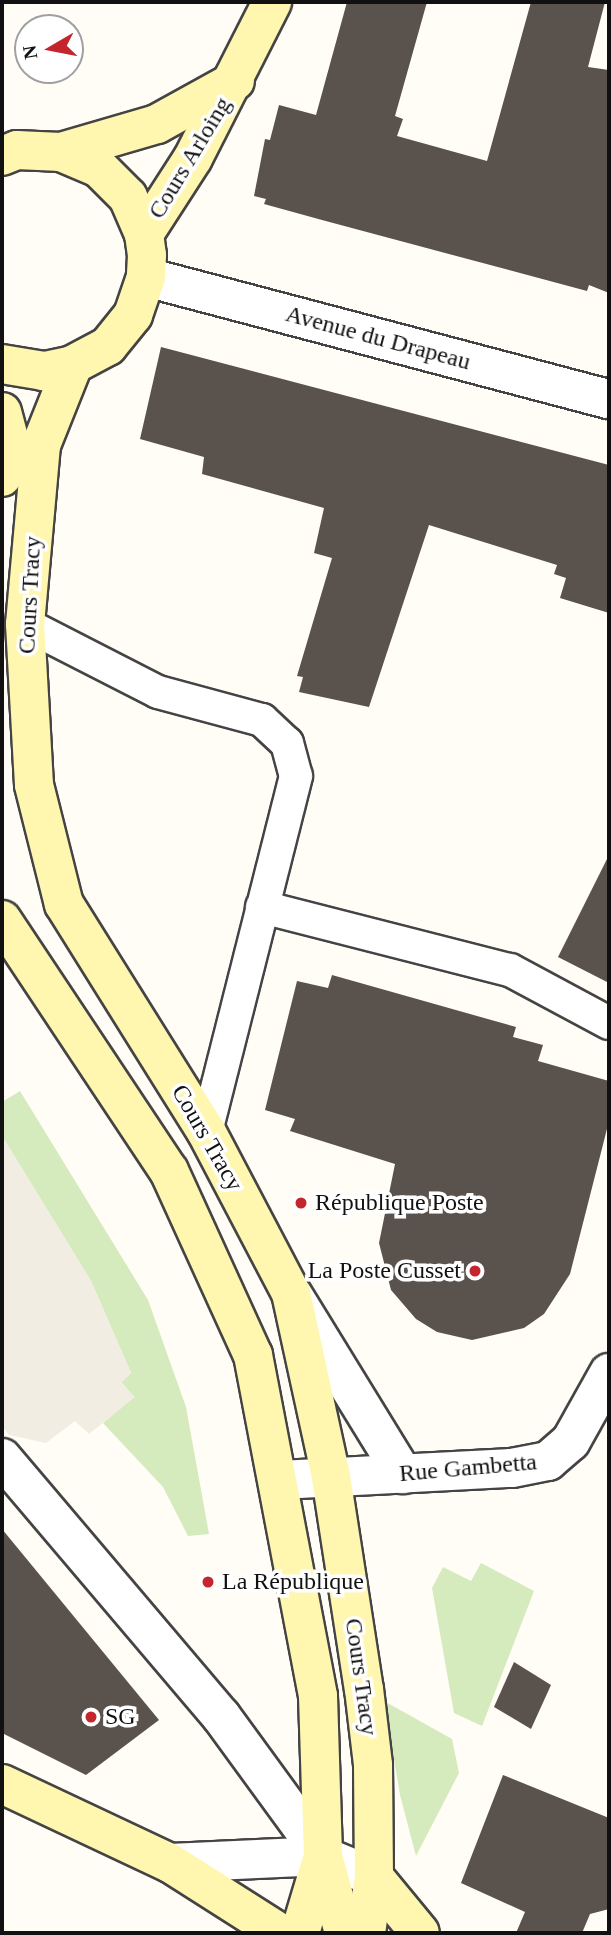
<!DOCTYPE html>
<html>
<head>
<meta charset="utf-8">
<style>
	body { margin:0 }
	#map { position:relative; width:611px; height:1935px; overflow:hidden; background:#fffdf5; font-family:"Times New Roman",serif }
	div>[style] { position:absolute }
	.green>* { inset:0; background:#d5ebbd }
	.plaza>* { inset:0; background:#f1ede2 }
	.building>* { inset:0; background:#5a524d }
	.roads { filter:drop-shadow(2px 0 #444) drop-shadow(-2px 0 #444) drop-shadow(0 2px #444) drop-shadow(0 -2px #444) }
	.service>* { height:32px; margin:-16px; padding:0 16px; transform-origin:16px; border-radius:16px; background:#fff }
	.minor>* { height:38px; margin:-19px; padding:0 19px; transform-origin:19px; border-radius:19px; background:#fff }
	.tertiary>* { height:38px; margin:-19px; padding:0 19px; transform-origin:19px; border-radius:19px; background:#fff }
	.secondary>* { height:38px; margin:-19px; padding:0 19px; transform-origin:19px; border-radius:19px; background:#fff6b0 }
	.dots>* { width:19px; height:19px; translate:-50% -50%; box-sizing:border-box; border:4px solid #fff; border-radius:50% }
	span { translate:-50% -50%; white-space:nowrap; text-align:center; line-height:1.15; -webkit-text-stroke:7px #fff; paint-order:stroke }
	.street-label { font-size:24px; color:#111 }
	.poi-label { font-size:24px; color:#111 }
	.left { translate:0 -50%; text-align:left }
	.right { translate:-100% -50%; text-align:right }
	.frame { position:absolute; inset:0; border:4px solid #111; pointer-events:none }
	.north { position:absolute; left:14px; top:14px; width:70px; height:70px; box-sizing:border-box; background:#fff; border:2px solid #a0a0a0; border-radius:50%; rotate:260deg; font-size:19px; font-weight:700; line-height:28px; text-align:center; color:#111 }
	.north::after { content:''; display:block; margin:auto; width:24px; height:32px; background:#c4262e; clip-path:polygon(50% 0,100% 100%,50% 72%,0 100%) }
</style>
</head>
<body>
<div id="map">
	<div class="green">
		<div style="clip-path:polygon(20px 1091px,148px 1300px,186px 1407px,209px 1534px,188px 1536px,163px 1487px,103px 1423px,134px 1397px,121px 1382px,131px 1373px,91px 1281px,2px 1136px,2px 1102px)"></div>
		<div style="clip-path:polygon(481px 1563px,534px 1591px,482px 1726px,454px 1713px,432px 1588px,443px 1567px,471px 1581px)"></div>
		<div style="clip-path:polygon(384px 1701px,452px 1739px,459px 1773px,416px 1856px,400px 1795px)"></div>
	</div>
	<div class="plaza">
		<div style="clip-path:polygon(2px 1136px,91px 1281px,131px 1373px,121px 1383px,135px 1397px,89px 1434px,75px 1421px,46px 1443px,9px 1435px,2px 1426px)"></div>
	</div>
	<div class="building">
		<div style="clip-path:polygon(347px 2px,427px 2px,395px 116px,403px 119px,397px 136px,487px 161px,531px 2px,605px 2px,588px 67px,609px 70px,609px 293px,589px 285px,587px 291px,322px 220px,264px 204px,266px 199px,254px 196px,265px 139px,270px 140px,279px 105px,316px 115px)"></div>
		<div style="clip-path:polygon(161px 347px,609px 465px,609px 613px,560px 598px,566px 578px,554px 574px,557px 565px,429px 525px,369px 707px,299px 692px,303px 677px,297px 676px,332px 558px,314px 553px,324px 508px,202px 474px,204px 457px,140px 439px)"></div>
		<div style="clip-path:polygon(609px 855px,609px 983px,558px 957px)"></div>
		<div style="clip-path:polygon(332px 975px,516px 1027px,513px 1037px,543px 1045px,538px 1061px,609px 1081px,609px 1121px,570px 1274px,544px 1314px,524px 1328px,472px 1340px,437px 1332px,416px 1319px,391px 1290px,379px 1243px,395px 1164px,290px 1131px,295px 1119px,265px 1110px,297px 981px,328px 988px)"></div>
		<div style="clip-path:polygon(2px 1529px,159px 1720px,86px 1775px,2px 1733px)"></div>
		<div style="clip-path:polygon(514px 1662px,551px 1685px,531px 1729px,494px 1707px)"></div>
		<div style="clip-path:polygon(503px 1775px,609px 1818px,609px 1909px,590px 1914px,582px 1933px,516px 1933px,525px 1912px,461px 1883px)"></div>
	</div>
	<div class="roads">
		<div class="service">
			<div style="left:25px;top:624px;width:149px;rotate:27.1deg"></div>
			<div style="left:158px;top:692px;width:108px;rotate:15.1deg"></div>
			<div style="left:262px;top:720px;width:34px;rotate:43deg"></div>
			<div style="left:287px;top:743px;width:34px;rotate:75deg"></div>
			<div style="left:296px;top:776px;width:366px;rotate:104.2deg"></div>
			<div style="left:262px;top:907px;width:256px;rotate:14.3deg"></div>
			<div style="left:510px;top:970px;width:112px;rotate:28.2deg"></div>
		</div>
		<div class="minor">
			<div style="left:294px;top:1297px;width:208px;rotate:58.4deg"></div>
			<div style="left:2px;top:1458px;width:338px;rotate:49.7deg"></div>
			<div style="left:221px;top:1716px;width:173px;rotate:53.9deg"></div>
			<div style="left:280px;top:1480px;width:232px;rotate:-3deg"></div>
			<div style="left:512px;top:1468px;width:37px;rotate:-11deg"></div>
			<div style="left:548px;top:1461px;width:30px;rotate:-41deg"></div>
			<div style="left:571px;top:1441px;width:78px;rotate:-60.8deg"></div>
			<div style="left:170px;top:1863px;width:153px;rotate:-2.6deg"></div>
			<div style="left:323px;top:1856px;width:55px;rotate:22.4deg"></div>
		</div>
		<div class="tertiary">
			<div style="left:146px;top:277px;width:479px;rotate:14.8deg"></div>
		</div>
		<div class="secondary">
			<div style="left:61px;top:152px;width:100px;rotate:-16.3deg"></div>
			<div style="left:157px;top:124px;width:89px;rotate:-28.9deg"></div>
			<div style="left:2px;top:156px;width:16px;rotate:-22deg"></div>
			<div style="left:17px;top:150px;width:44px;rotate:2.6deg"></div>
			<div style="left:61px;top:152px;width:41px;rotate:22.8deg"></div>
			<div style="left:99px;top:168px;width:41px;rotate:45deg"></div>
			<div style="left:128px;top:197px;width:40px;rotate:66.6deg"></div>
			<div style="left:144px;top:234px;width:21px;rotate:82deg"></div>
			<div style="left:147px;top:255px;width:22px;rotate:93deg"></div>
			<div style="left:146px;top:277px;width:40px;rotate:108.9deg"></div>
			<div style="left:133px;top:315px;width:40px;rotate:129deg"></div>
			<div style="left:108px;top:346px;width:40px;rotate:152deg"></div>
			<div style="left:73px;top:365px;width:30px;rotate:168deg"></div>
			<div style="left:44px;top:371px;width:43px;rotate:-170.5deg"></div>
			<div style="left:144px;top:234px;width:90px;rotate:-57.2deg"></div>
			<div style="left:193px;top:158px;width:175px;rotate:-63.1deg"></div>
			<div style="left:73px;top:365px;width:86px;rotate:111.8deg"></div>
			<div style="left:41px;top:445px;width:180px;rotate:95.1deg"></div>
			<div style="left:25px;top:624px;width:161px;rotate:86.8deg"></div>
			<div style="left:34px;top:785px;width:123px;rotate:75.9deg"></div>
			<div style="left:64px;top:904px;width:268px;rotate:58deg"></div>
			<div style="left:206px;top:1131px;width:183px;rotate:62.3deg"></div>
			<div style="left:291px;top:1293px;width:188px;rotate:77.7deg"></div>
			<div style="left:331px;top:1477px;width:215px;rotate:81.2deg"></div>
			<div style="left:364px;top:1689px;width:77px;rotate:83.2deg"></div>
			<div style="left:373px;top:1765px;width:112px;rotate:89.5deg"></div>
			<div style="left:374px;top:1877px;width:57px;rotate:98.1deg"></div>
			<div style="left:2px;top:412px;width:35px;rotate:75deg"></div>
			<div style="left:11px;top:446px;width:32px;rotate:106deg"></div>
			<div style="left:2px;top:920px;width:301px;rotate:56.4deg"></div>
			<div style="left:169px;top:1171px;width:202px;rotate:65.5deg"></div>
			<div style="left:253px;top:1355px;width:347px;rotate:79.2deg"></div>
			<div style="left:318px;top:1696px;width:160px;rotate:88.2deg"></div>
			<div style="left:323px;top:1856px;width:80px;rotate:74.7deg"></div>
			<div style="left:2px;top:1784px;width:186px;rotate:25.2deg"></div>
			<div style="left:170px;top:1863px;width:130px;rotate:32.5deg"></div>
			<div style="left:374px;top:1877px;width:72px;rotate:50.6deg"></div>
			<div style="left:300px;top:1933px;width:80px;rotate:-73.4deg"></div>
		</div>
	</div>
	<div class="dots">
		<div style="left:301px;top:1203px;background:#c4262e"></div>
		<div style="left:475px;top:1271px;background:#c4262e"></div>
		<div style="left:208px;top:1582px;background:#c4262e"></div>
		<div style="left:91px;top:1717px;background:#c4262e"></div>
	</div>
	<div class="street-label">
		<span style="left:190px;top:158px;rotate:-59deg">Cours Arloing</span>
		<span style="left:378px;top:338px;rotate:15deg">Avenue du Drapeau</span>
		<span style="left:30px;top:595px;rotate:-87deg">Cours Tracy</span>
		<span style="left:207px;top:1138px;rotate:60deg">Cours Tracy</span>
		<span style="left:468px;top:1468px;rotate:-5deg">Rue Gambetta</span>
		<span style="left:361px;top:1677px;rotate:82deg">Cours Tracy</span>
	</div>
	<div class="poi-label">
		<span class="left" style="left:315px;top:1203px">République Poste</span>
		<span class="right" style="left:461px;top:1271px">La Poste Cusset</span>
		<span class="left" style="left:222px;top:1582px">La République</span>
		<span class="left" style="left:105px;top:1717px">SG</span>
	</div>
	<div class="frame"></div>
	<div class="north">N</div>
</div>
</body>
</html>
